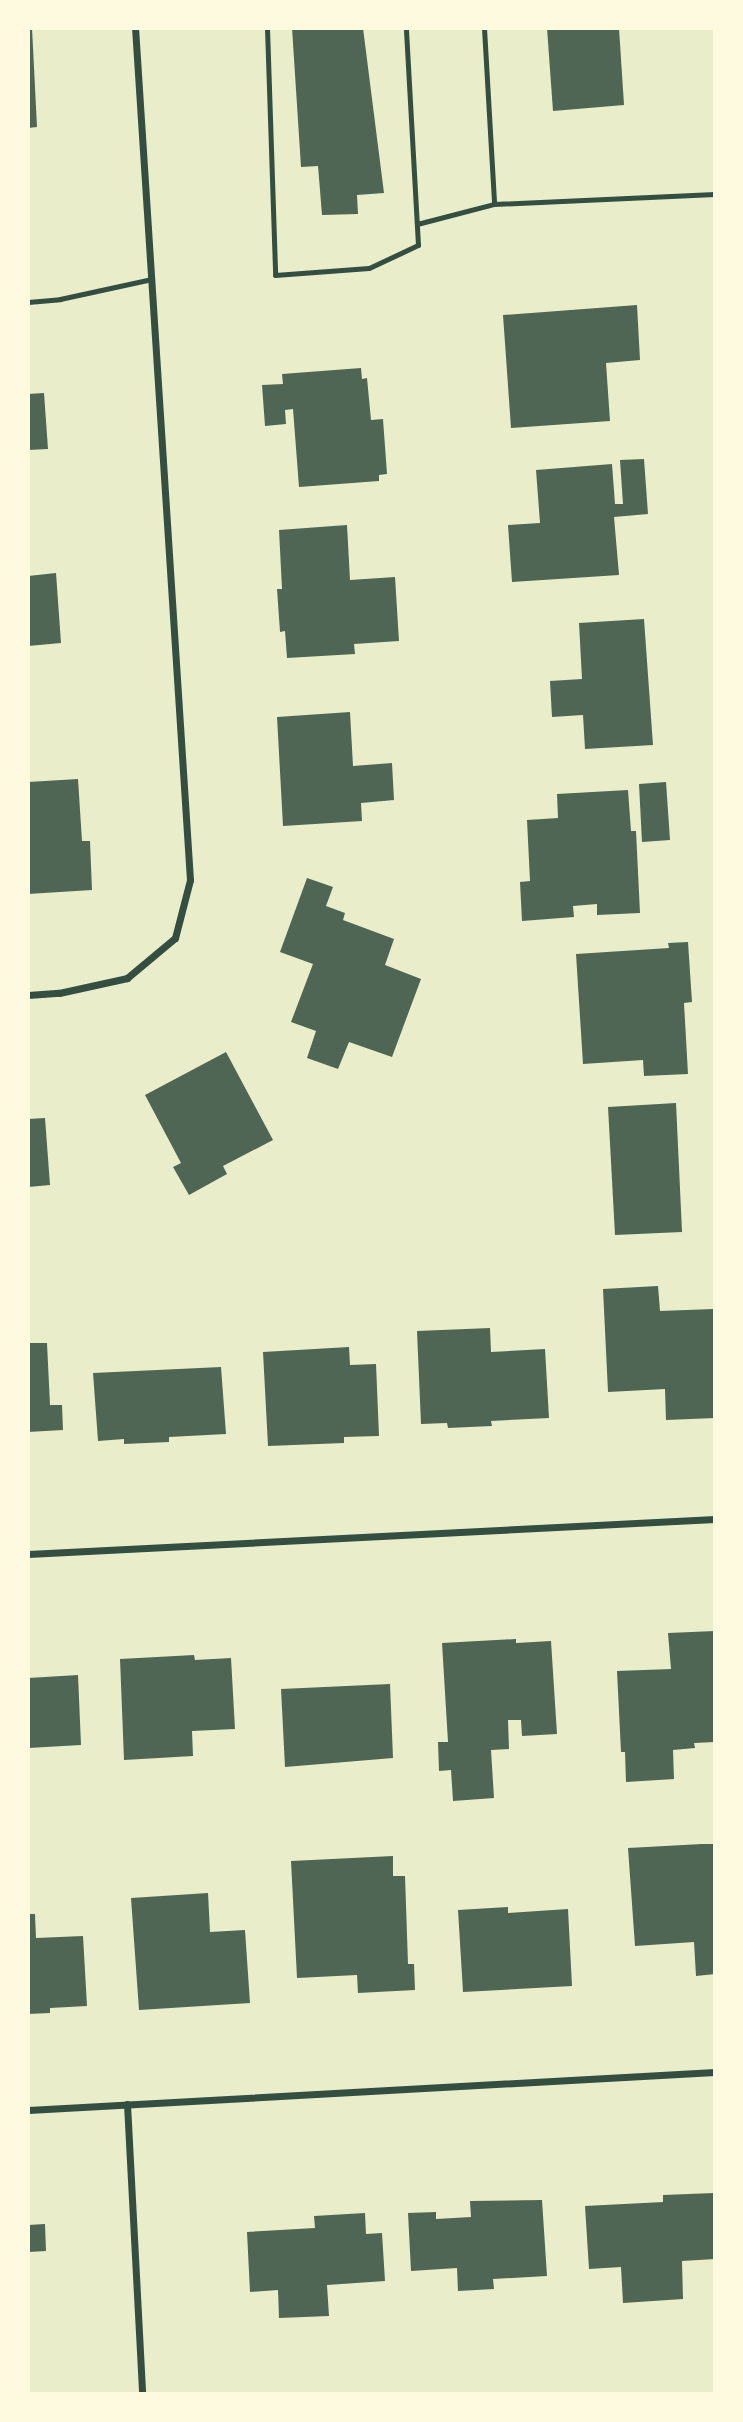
<!DOCTYPE html>
<html>
<head>
<meta charset="utf-8">
<style>
	body { margin:0 }
	#map { position:relative; width:743px; height:2422px; overflow:hidden; background:#e9edc9; font-family:"PT Sans",sans-serif }
	div>[style] { position:absolute }
	.building>* { inset:0; background:#4f6655 }
	.service>* { height:5px; margin:-2.5px; padding:0 2.5px; transform-origin:2.5px; border-radius:2.5px; background:#344e41 }
	.minor>* { height:7px; margin:-3.5px; padding:0 3.5px; transform-origin:3.5px; border-radius:3.5px; background:#344e41 }
	span { translate:-50% -50%; white-space:nowrap; text-align:center; line-height:1.15; -webkit-text-stroke:5px #fefae0; paint-order:stroke }
	.frame { position:absolute; inset:0; border:30px solid #fefae0; pointer-events:none }
</style>
</head>
<body>
<div id="map">
	<div class="building">
		<div style="clip-path:polygon(28px 28px,32px 28px,37px 127px,28px 128px)"></div>
		<div style="clip-path:polygon(292px 28px,363px 28px,384px 193px,357px 195px,358px 214px,322px 215px,318px 166px,301px 167px)"></div>
		<div style="clip-path:polygon(547px 28px,619px 28px,624px 105px,553px 111px)"></div>
		<div style="clip-path:polygon(637px 305px,640px 360px,606px 363px,610px 421px,511px 428px,503px 315px)"></div>
		<div style="clip-path:polygon(361px 368px,362px 379px,367px 378px,371px 420px,383px 419px,387px 474px,379px 475px,379px 481px,299px 487px,293px 409px,285px 410px,286px 424px,265px 426px,262px 385px,283px 384px,282px 374px)"></div>
		<div style="clip-path:polygon(44px 393px,48px 449px,28px 450px,28px 394px)"></div>
		<div style="clip-path:polygon(644px 459px,648px 514px,614px 517px,619px 575px,512px 582px,508px 525px,540px 523px,536px 470px,612px 464px,615px 504px,623px 504px,620px 460px)"></div>
		<div style="clip-path:polygon(347px 525px,350px 580px,395px 577px,399px 641px,354px 644px,355px 654px,287px 658px,285px 631px,280px 632px,277px 589px,282px 589px,279px 530px)"></div>
		<div style="clip-path:polygon(56px 573px,61px 643px,28px 646px,28px 576px)"></div>
		<div style="clip-path:polygon(644px 619px,653px 745px,585px 749px,583px 715px,552px 717px,550px 681px,582px 679px,579px 623px)"></div>
		<div style="clip-path:polygon(350px 712px,353px 766px,392px 763px,394px 800px,361px 803px,362px 821px,283px 826px,277px 717px)"></div>
		<div style="clip-path:polygon(78px 779px,82px 841px,90px 841px,92px 890px,28px 894px,28px 782px)"></div>
		<div style="clip-path:polygon(666px 782px,670px 840px,642px 842px,639px 784px)"></div>
		<div style="clip-path:polygon(628px 790px,631px 831px,636px 831px,640px 913px,597px 915px,597px 904px,573px 906px,574px 917px,522px 921px,520px 882px,530px 881px,527px 820px,558px 818px,557px 794px)"></div>
		<div style="clip-path:polygon(307px 878px,333px 887px,326px 906px,345px 913px,343px 920px,394px 939px,385px 965px,421px 979px,392px 1057px,349px 1042px,338px 1069px,307px 1058px,316px 1031px,291px 1022px,313px 964px,280px 952px)"></div>
		<div style="clip-path:polygon(688px 942px,692px 1002px,684px 1003px,688px 1074px,644px 1076px,643px 1060px,583px 1064px,576px 954px,669px 948px,668px 943px)"></div>
		<div style="clip-path:polygon(226px 1052px,273px 1140px,223px 1166px,227px 1174px,189px 1195px,173px 1167px,181px 1163px,145px 1095px)"></div>
		<div style="clip-path:polygon(676px 1103px,682px 1232px,615px 1235px,608px 1107px)"></div>
		<div style="clip-path:polygon(45px 1118px,50px 1185px,28px 1187px,28px 1119px)"></div>
		<div style="clip-path:polygon(658px 1286px,660px 1311px,713px 1309px,715px 1418px,666px 1420px,665px 1389px,608px 1392px,603px 1289px)"></div>
		<div style="clip-path:polygon(490px 1328px,491px 1352px,545px 1349px,549px 1418px,491px 1421px,492px 1426px,448px 1428px,447px 1423px,421px 1424px,417px 1331px)"></div>
		<div style="clip-path:polygon(28px 1343px,47px 1343px,50px 1405px,62px 1405px,63px 1430px,28px 1432px)"></div>
		<div style="clip-path:polygon(349px 1347px,350px 1365px,376px 1364px,379px 1436px,344px 1437px,344px 1443px,268px 1446px,263px 1352px)"></div>
		<div style="clip-path:polygon(221px 1367px,226px 1434px,169px 1437px,169px 1442px,124px 1444px,124px 1439px,98px 1441px,93px 1373px)"></div>
		<div style="clip-path:polygon(715px 1631px,715px 1742px,694px 1743px,695px 1748px,673px 1750px,674px 1779px,626px 1782px,625px 1752px,621px 1752px,617px 1671px,671px 1669px,668px 1633px)"></div>
		<div style="clip-path:polygon(516px 1639px,516px 1643px,551px 1641px,557px 1734px,522px 1736px,521px 1720px,508px 1720px,509px 1749px,491px 1750px,494px 1798px,453px 1801px,451px 1770px,439px 1771px,438px 1742px,448px 1742px,442px 1643px)"></div>
		<div style="clip-path:polygon(194px 1655px,195px 1660px,231px 1658px,235px 1729px,192px 1731px,193px 1756px,124px 1760px,120px 1659px)"></div>
		<div style="clip-path:polygon(78px 1675px,81px 1745px,28px 1748px,28px 1678px)"></div>
		<div style="clip-path:polygon(390px 1684px,393px 1758px,285px 1767px,281px 1689px)"></div>
		<div style="clip-path:polygon(702px 1844px,715px 1844px,715px 1974px,696px 1976px,694px 1942px,635px 1946px,628px 1848px)"></div>
		<div style="clip-path:polygon(393px 1856px,393px 1876px,405px 1876px,408px 1964px,414px 1964px,415px 1990px,358px 1993px,357px 1975px,297px 1978px,291px 1861px)"></div>
		<div style="clip-path:polygon(208px 1893px,210px 1932px,245px 1930px,250px 2003px,139px 2010px,131px 1898px)"></div>
		<div style="clip-path:polygon(508px 1907px,508px 1913px,568px 1909px,572px 1986px,463px 1992px,458px 1910px)"></div>
		<div style="clip-path:polygon(28px 1914px,35px 1914px,36px 1938px,83px 1936px,87px 2006px,50px 2008px,50px 2013px,28px 2014px)"></div>
		<div style="clip-path:polygon(714px 2193px,715px 2259px,682px 2261px,683px 2299px,623px 2303px,621px 2267px,589px 2269px,585px 2206px,663px 2202px,663px 2195px)"></div>
		<div style="clip-path:polygon(542px 2200px,547px 2276px,493px 2279px,494px 2289px,458px 2291px,457px 2268px,411px 2271px,408px 2213px,436px 2212px,436px 2219px,471px 2217px,470px 2201px)"></div>
		<div style="clip-path:polygon(365px 2213px,366px 2234px,382px 2233px,385px 2281px,327px 2285px,329px 2316px,279px 2318px,278px 2290px,250px 2292px,247px 2232px,315px 2228px,314px 2216px)"></div>
		<div style="clip-path:polygon(45px 2224px,46px 2251px,28px 2252px,28px 2225px)"></div>
	</div>
	<div class="service">
		<div style="left:267px;top:28px;width:247px;rotate:88.1deg"></div>
		<div style="left:275px;top:275px;width:94px;rotate:-4.3deg"></div>
		<div style="left:369px;top:268px;width:54px;rotate:-25.1deg"></div>
		<div style="left:418px;top:245px;width:217px;rotate:-93.2deg"></div>
		<div style="left:484px;top:28px;width:176px;rotate:86.7deg"></div>
		<div style="left:417px;top:224px;width:80px;rotate:-14.6deg"></div>
		<div style="left:494px;top:204px;width:221px;rotate:-2.6deg"></div>
		<div style="left:28px;top:302px;width:32px;rotate:-5deg"></div>
		<div style="left:60px;top:299px;width:94px;rotate:-12.3deg"></div>
	</div>
	<div class="minor">
		<div style="left:28px;top:995px;width:31px;rotate:-4deg"></div>
		<div style="left:59px;top:993px;width:70px;rotate:-12.4deg"></div>
		<div style="left:127px;top:978px;width:62px;rotate:-39.8deg"></div>
		<div style="left:175px;top:938px;width:60px;rotate:-75.5deg"></div>
		<div style="left:190px;top:880px;width:854px;rotate:-93.69deg"></div>
		<div style="left:28px;top:1554px;width:688px;rotate:-2.92deg"></div>
		<div style="left:127px;top:2104px;width:290px;rotate:87deg"></div>
		<div style="left:28px;top:2110px;width:688px;rotate:-3.17deg"></div>
	</div>
	<div class="frame"></div>
</div>
</body>
</html>
